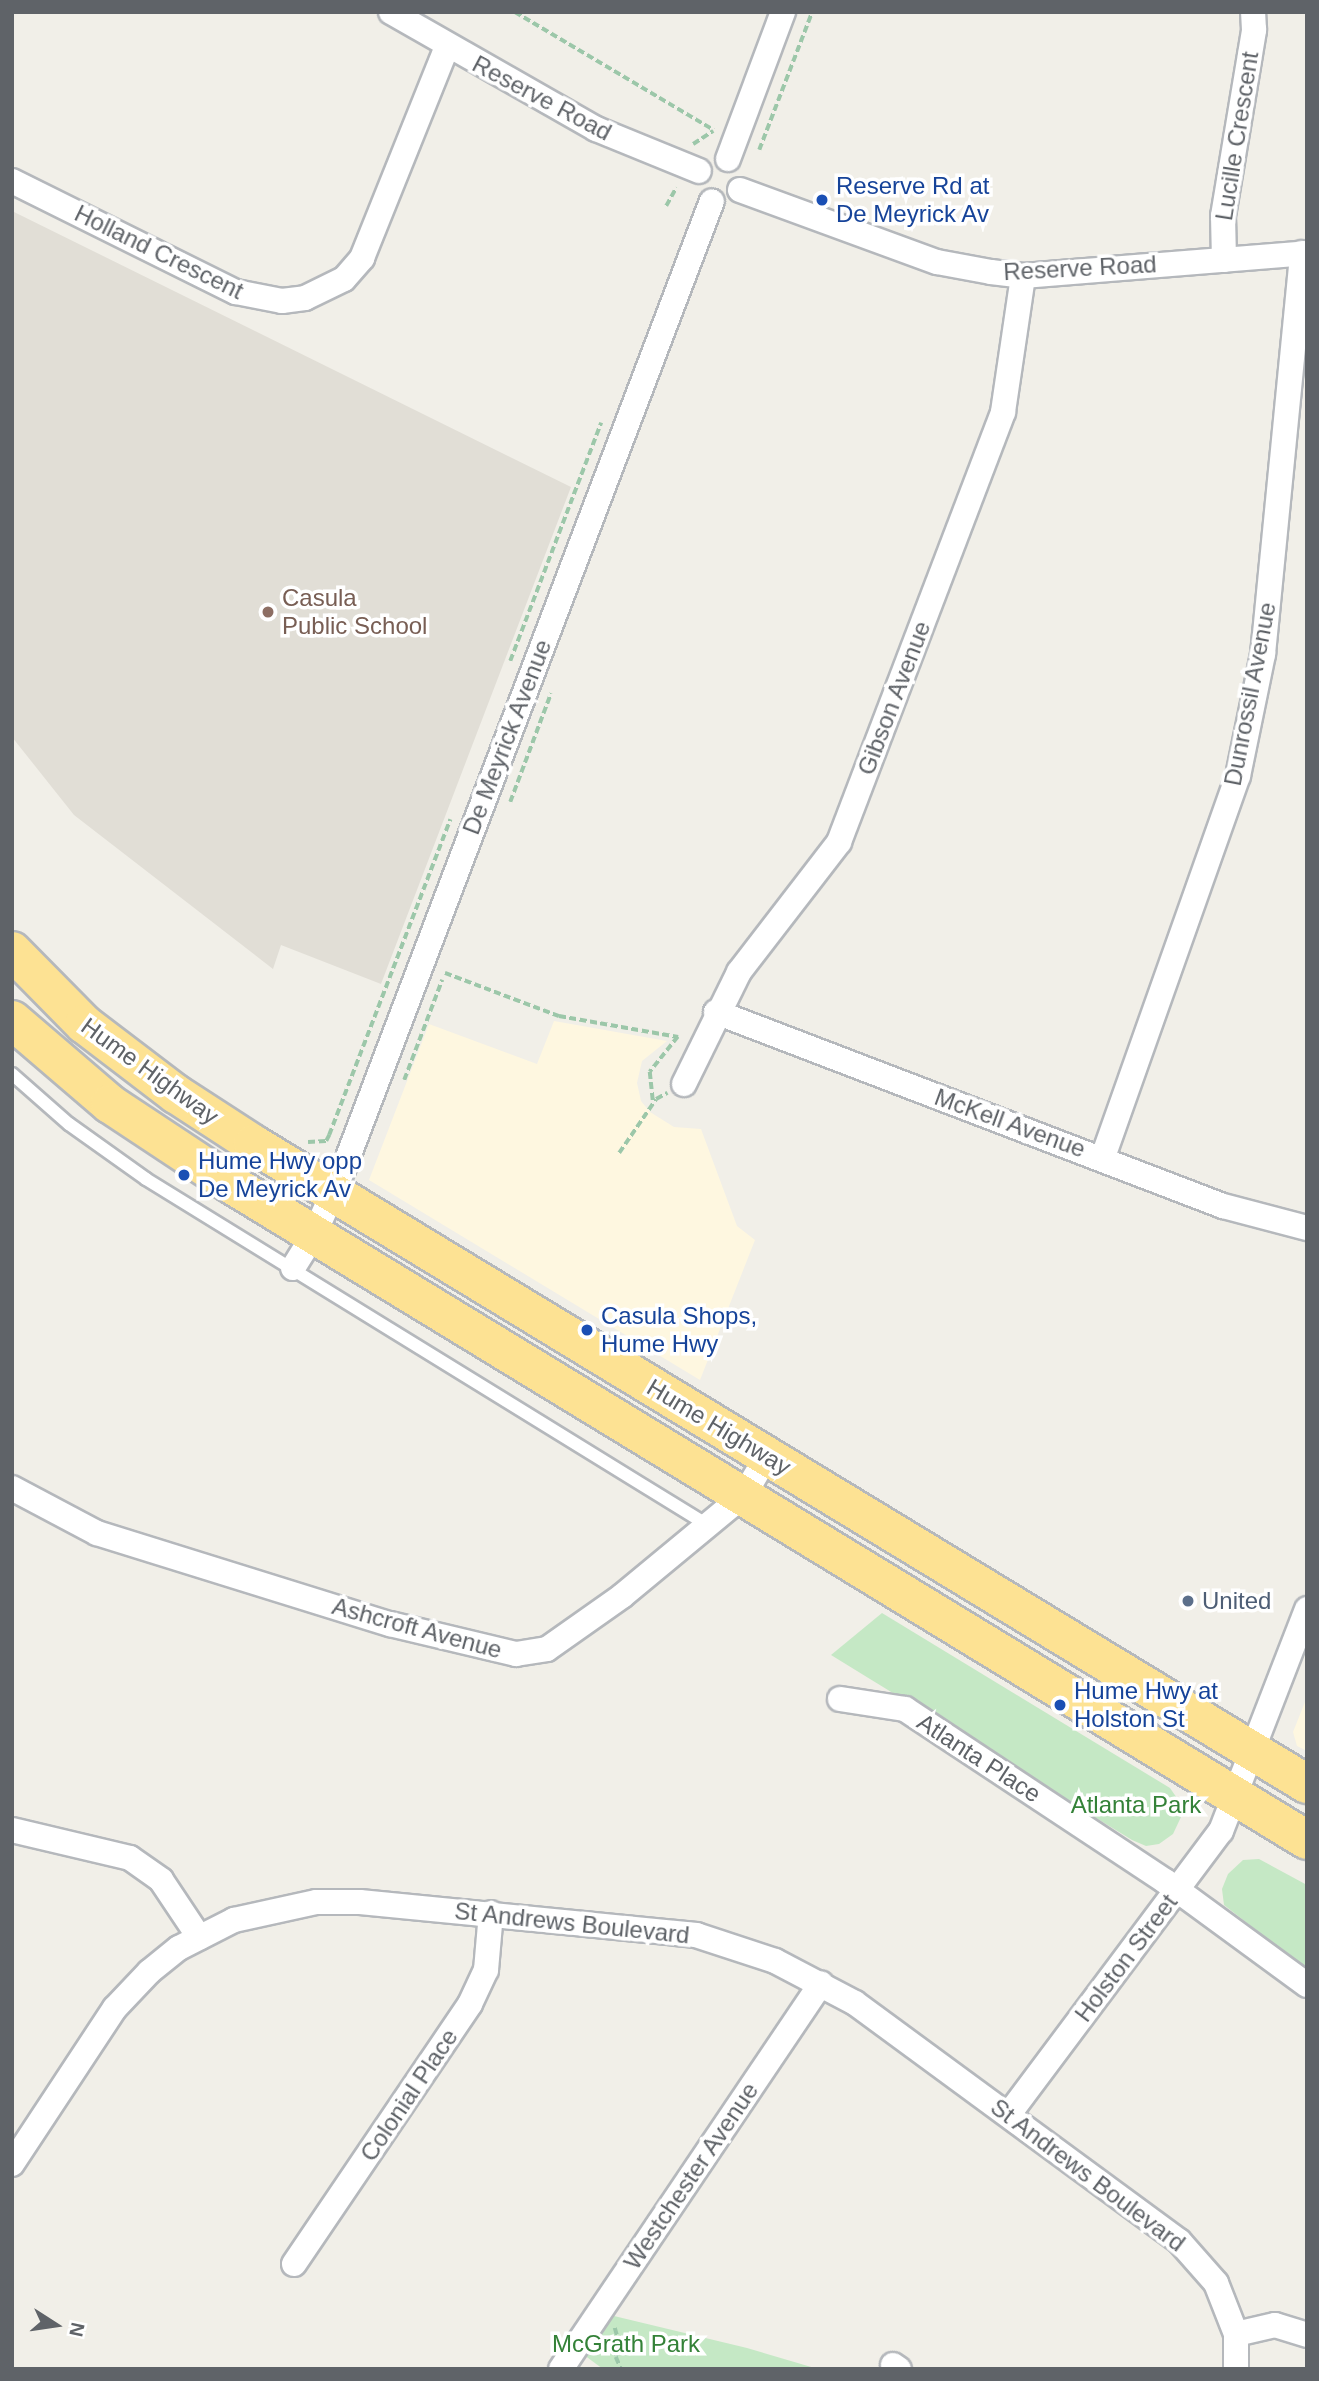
<!DOCTYPE html>
<html>
<head>
<meta charset="utf-8">
<style>
	body { margin:0 }
	#map { position:relative; width:1319px; height:2381px; overflow:hidden; background:#f1efe8; font-family:Arial,sans-serif }
	div>[style] { position:absolute }
	.commercial>* { inset:0; background:#fef7e0 }
	.education>* { inset:0; background:#e1ded6 }
	.green>* { inset:0; background:#c5e8c5 }
	.path>* { height:3.5px; margin-top:-1.75px; transform-origin:0; background:repeating-linear-gradient(90deg,#9cc7a9 0 7px,transparent 0 10.5px) }
	.roads { filter:drop-shadow(2px 0 #b5b8bc) drop-shadow(-2px 0 #b5b8bc) drop-shadow(0 2px #b5b8bc) drop-shadow(0 -2px #b5b8bc) }
	.lane>* { height:12px; margin:-6px; padding:0 6px; transform-origin:6px; border-radius:6px; background:#fff }
	.street>* { height:24px; margin:-12px; padding:0 12px; transform-origin:12px; border-radius:12px; background:#fff }
	.highway>* { height:38px; margin:-19px; padding:0 19px; transform-origin:19px; border-radius:19px; background:#fde293 }
	.dots>* { width:19px; height:19px; translate:-50% -50%; box-sizing:border-box; border:4px solid #fff; border-radius:50% }
	span { translate:-50% -50%; white-space:nowrap; text-align:center; line-height:1.15; -webkit-text-stroke:7px #fff; paint-order:stroke }
	.street-label { font-size:24px; color:#5f6368 }
	.transit-label { font-size:24px; color:#164399 }
	.left { translate:0 -50%; text-align:left }
	.education-label { font-size:24px; color:#785e54 }
	.service-label { font-size:24px; color:#4e5e75 }
	.park-label { font-size:24px; color:#348238 }
	.frame { position:absolute; inset:0; border:14px solid #5f6368; pointer-events:none }
	.north { position:absolute; left:21px; top:2290px; width:70px; height:70px; -webkit-text-stroke:5px #fff; paint-order:stroke; rotate:102deg; font-size:19px; font-weight:700; line-height:28px; text-align:center; color:#5f6368 }
	.north::after { content:''; display:block; margin:auto; width:24px; height:32px; background:#5f6368; clip-path:polygon(50% 0,100% 100%,50% 72%,0 100%) }
</style>
</head>
<body>
<div id="map">
	<div class="commercial">
		<div style="clip-path:polygon(554px 1021px,667px 1041px,642px 1061px,637px 1083px,641px 1101px,650px 1112px,674px 1127px,701px 1129px,737px 1226px,755px 1240px,700px 1380px,369px 1180px,429px 1024px,537px 1064px)"></div>
		<div style="clip-path:polygon(1307px 1697px,1307px 1751px,1297px 1746px,1293px 1732px)"></div>
	</div>
	<div class="education">
		<div style="clip-path:polygon(12px 211px,571px 487px,381px 984px,281px 945px,273px 969px,74px 815px,12px 737px)"></div>
	</div>
	<div class="green">
		<div style="clip-path:polygon(882px 1613px,1170px 1788px,1179px 1801px,1181px 1817px,1173px 1834px,1159px 1844px,1146px 1846px,1132px 1840px,831px 1655px)"></div>
		<div style="clip-path:polygon(1259px 1859px,1307px 1885px,1307px 1970px,1224px 1905px,1222px 1889px,1228px 1874px,1243px 1860px)"></div>
		<div style="clip-path:polygon(614px 2316px,747px 2348px,818px 2369px,603px 2369px,584px 2355px)"></div>
	</div>
	<div class="path">
		<div style="left:515px;top:12px;width:231px;rotate:30.7deg"></div>
		<div style="left:693px;top:144px;width:24px;rotate:-33deg"></div>
		<div style="left:759px;top:150px;width:148px;rotate:-69deg"></div>
		<div style="left:666px;top:206px;width:21px;rotate:-61deg"></div>
		<div style="left:510px;top:661px;width:255px;rotate:-69.1deg"></div>
		<div style="left:510px;top:802px;width:116px;rotate:-69.4deg"></div>
		<div style="left:445px;top:973px;width:122px;rotate:20.7deg"></div>
		<div style="left:559px;top:1016px;width:121px;rotate:10deg"></div>
		<div style="left:678px;top:1037px;width:45px;rotate:128.7deg"></div>
		<div style="left:650px;top:1072px;width:31px;rotate:84deg"></div>
		<div style="left:404px;top:1080px;width:107px;rotate:-69.2deg"></div>
		<div style="left:308px;top:1142px;width:18px;rotate:-3deg"></div>
		<div style="left:326px;top:1141px;width:7px;rotate:-63deg"></div>
		<div style="left:329px;top:1135px;width:338px;rotate:-69deg"></div>
		<div style="left:619px;top:1153px;width:65px;rotate:-55.6deg"></div>
		<div style="left:656px;top:1099px;width:13px;rotate:-29deg"></div>
		<div style="left:615px;top:2328px;width:15px;rotate:74deg"></div>
		<div style="left:619px;top:2342px;width:15px;rotate:101deg"></div>
		<div style="left:616px;top:2357px;width:13px;rotate:67deg"></div>
	</div>
	<div class="roads">
		<div class="lane">
			<div style="left:12px;top:1074px;width:76px;rotate:41.3deg"></div>
			<div style="left:69px;top:1124px;width:95px;rotate:35.5deg"></div>
			<div style="left:146px;top:1179px;width:658px;rotate:31.64deg"></div>
		</div>
		<div class="street">
			<div style="left:391px;top:12px;width:236px;rotate:29.7deg"></div>
			<div style="left:596px;top:129px;width:111px;rotate:22.2deg"></div>
			<div style="left:728px;top:159px;width:157px;rotate:-69.5deg"></div>
			<div style="left:12px;top:181px;width:250px;rotate:26.4deg"></div>
			<div style="left:236px;top:292px;width:47px;rotate:11.1deg"></div>
			<div style="left:282px;top:301px;width:23px;rotate:-7deg"></div>
			<div style="left:305px;top:298px;width:43px;rotate:-26deg"></div>
			<div style="left:344px;top:279px;width:28px;rotate:-49deg"></div>
			<div style="left:362px;top:258px;width:227px;rotate:-68.1deg"></div>
			<div style="left:740px;top:190px;width:210px;rotate:20.1deg"></div>
			<div style="left:937px;top:262px;width:55px;rotate:10.5deg"></div>
			<div style="left:991px;top:272px;width:32px;rotate:7deg"></div>
			<div style="left:1023px;top:276px;width:285px;rotate:-4.6deg"></div>
			<div style="left:1224px;top:260px;width:44px;rotate:-91.3deg"></div>
			<div style="left:1223px;top:216px;width:189px;rotate:-80.5deg"></div>
			<div style="left:1254px;top:30px;width:18px;rotate:-93deg"></div>
			<div style="left:716px;top:1012px;width:543px;rotate:20.94deg"></div>
			<div style="left:1223px;top:1206px;width:87px;rotate:14.7deg"></div>
			<div style="left:684px;top:1084px;width:125px;rotate:-63.8deg"></div>
			<div style="left:739px;top:972px;width:164px;rotate:-52.4deg"></div>
			<div style="left:839px;top:842px;width:460px;rotate:-69.1deg"></div>
			<div style="left:1003px;top:412px;width:137px;rotate:-81.6deg"></div>
			<div style="left:1103px;top:1157px;width:404px;rotate:-70.5deg"></div>
			<div style="left:1238px;top:776px;width:125px;rotate:-78.4deg"></div>
			<div style="left:1263px;top:654px;width:403px;rotate:-84.4deg"></div>
			<div style="left:293px;top:1268px;width:39px;rotate:-58deg"></div>
			<div style="left:314px;top:1235px;width:77px;rotate:-66.1deg"></div>
			<div style="left:345px;top:1165px;width:1031px;rotate:-69.16deg"></div>
			<div style="left:12px;top:1488px;width:96px;rotate:27.9deg"></div>
			<div style="left:97px;top:1533px;width:307px;rotate:17.3deg"></div>
			<div style="left:390px;top:1624px;width:130px;rotate:13.4deg"></div>
			<div style="left:516px;top:1654px;width:31px;rotate:-9deg"></div>
			<div style="left:547px;top:1649px;width:92px;rotate:-35.2deg"></div>
			<div style="left:622px;top:1596px;width:158px;rotate:-39.6deg"></div>
			<div style="left:744px;top:1495px;width:45px;rotate:-59.5deg"></div>
			<div style="left:840px;top:1699px;width:66px;rotate:8.7deg"></div>
			<div style="left:905px;top:1709px;width:312px;rotate:33.5deg"></div>
			<div style="left:1165px;top:1881px;width:176px;rotate:36.2deg"></div>
			<div style="left:12px;top:1830px;width:121px;rotate:13.3deg"></div>
			<div style="left:130px;top:1858px;width:38px;rotate:35deg"></div>
			<div style="left:161px;top:1880px;width:69px;rotate:56.3deg"></div>
			<div style="left:1009px;top:2114px;width:354px;rotate:-53.2deg"></div>
			<div style="left:1221px;top:1831px;width:238px;rotate:-68.8deg"></div>
			<div style="left:12px;top:2164px;width:187px;rotate:-56.6deg"></div>
			<div style="left:115px;top:2008px;width:50px;rotate:-46.6deg"></div>
			<div style="left:149px;top:1972px;width:38px;rotate:-39deg"></div>
			<div style="left:179px;top:1948px;width:62px;rotate:-27deg"></div>
			<div style="left:234px;top:1920px;width:84px;rotate:-12.4deg"></div>
			<div style="left:316px;top:1902px;width:44px"></div>
			<div style="left:360px;top:1902px;width:338px;rotate:5.6deg"></div>
			<div style="left:696px;top:1935px;width:83px;rotate:18.2deg"></div>
			<div style="left:775px;top:1961px;width:90px;rotate:27.7deg"></div>
			<div style="left:855px;top:2003px;width:402px;rotate:36.3deg"></div>
			<div style="left:1179px;top:2241px;width:56px;rotate:48.6deg"></div>
			<div style="left:1216px;top:2283px;width:55px;rotate:68.6deg"></div>
			<div style="left:1236px;top:2334px;width:35px;rotate:90deg"></div>
			<div style="left:294px;top:2264px;width:314px;rotate:-55.9deg"></div>
			<div style="left:470px;top:2004px;width:38px;rotate:-65deg"></div>
			<div style="left:486px;top:1970px;width:57px;rotate:-85deg"></div>
			<div style="left:1236px;top:2334px;width:40px;rotate:-13deg"></div>
			<div style="left:1275px;top:2325px;width:34px;rotate:17deg"></div>
			<div style="left:893px;top:2365px;width:7px;rotate:34deg"></div>
			<div style="left:561px;top:2369px;width:465px;rotate:-56deg"></div>
		</div>
		<div class="highway">
			<div style="left:12px;top:951px;width:103px;rotate:45.4deg"></div>
			<div style="left:84px;top:1024px;width:116px;rotate:37.3deg"></div>
			<div style="left:176px;top:1094px;width:92px;rotate:33deg"></div>
			<div style="left:253px;top:1144px;width:1233px;rotate:31.27deg"></div>
			<div style="left:12px;top:1020px;width:129px;rotate:40.6deg"></div>
			<div style="left:110px;top:1104px;width:145px;rotate:33.5deg"></div>
			<div style="left:231px;top:1184px;width:1260px;rotate:31.37deg"></div>
		</div>
	</div>
	<div class="dots">
		<div style="left:822px;top:200px;background:#1a4fb4"></div>
		<div style="left:268px;top:612px;background:#8d6e63"></div>
		<div style="left:184px;top:1175px;background:#1a4fb4"></div>
		<div style="left:587px;top:1330px;background:#1a4fb4"></div>
		<div style="left:1188px;top:1601px;background:#5c6f8a"></div>
		<div style="left:1060px;top:1705px;background:#1a4fb4"></div>
	</div>
	<div class="street-label">
		<span style="left:542px;top:98px;rotate:28deg">Reserve Road</span>
		<span style="left:1237px;top:136px;rotate:-81deg">Lucille Crescent</span>
		<span style="left:159px;top:252px;rotate:26deg">Holland Crescent</span>
		<span style="left:1080px;top:268px;rotate:-3deg">Reserve Road</span>
		<span style="left:1250px;top:694px;rotate:-79deg">Dunrossil Avenue</span>
		<span style="left:894px;top:698px;rotate:-69deg">Gibson Avenue</span>
		<span style="left:507px;top:737px;rotate:-69deg">De Meyrick Avenue</span>
		<span style="left:150px;top:1071px;rotate:36deg">Hume Highway</span>
		<span style="left:1010px;top:1123px;rotate:20deg">McKell Avenue</span>
		<span style="left:719px;top:1427px;rotate:31deg">Hume Highway</span>
		<span style="left:417px;top:1628px;rotate:15deg">Ashcroft Avenue</span>
		<span style="left:979px;top:1758px;rotate:33deg">Atlanta Place</span>
		<span style="left:572px;top:1923px;rotate:6deg">St Andrews Boulevard</span>
		<span style="left:1126px;top:1958px;rotate:-53deg">Holston Street</span>
		<span style="left:409px;top:2095px;rotate:-56deg">Colonial Place</span>
		<span style="left:1088px;top:2175px;rotate:37deg">St Andrews Boulevard</span>
		<span style="left:691px;top:2176px;rotate:-56deg">Westchester Avenue</span>
	</div>
	<div class="transit-label">
		<span class="left" style="left:836px;top:200px">Reserve Rd at<br>De Meyrick Av</span>
		<span class="left" style="left:198px;top:1175px">Hume Hwy opp<br>De Meyrick Av</span>
		<span class="left" style="left:601px;top:1330px">Casula Shops,<br>Hume Hwy</span>
		<span class="left" style="left:1074px;top:1705px">Hume Hwy at<br>Holston St</span>
	</div>
	<div class="education-label">
		<span class="left" style="left:282px;top:612px">Casula<br>Public School</span>
	</div>
	<div class="service-label">
		<span class="left" style="left:1202px;top:1601px">United</span>
	</div>
	<div class="park-label">
		<span style="left:1136px;top:1805px">Atlanta Park</span>
		<span style="left:626px;top:2344px">McGrath Park</span>
	</div>
	<div class="frame"></div>
	<div class="north">N</div>
</div>
</body>
</html>
